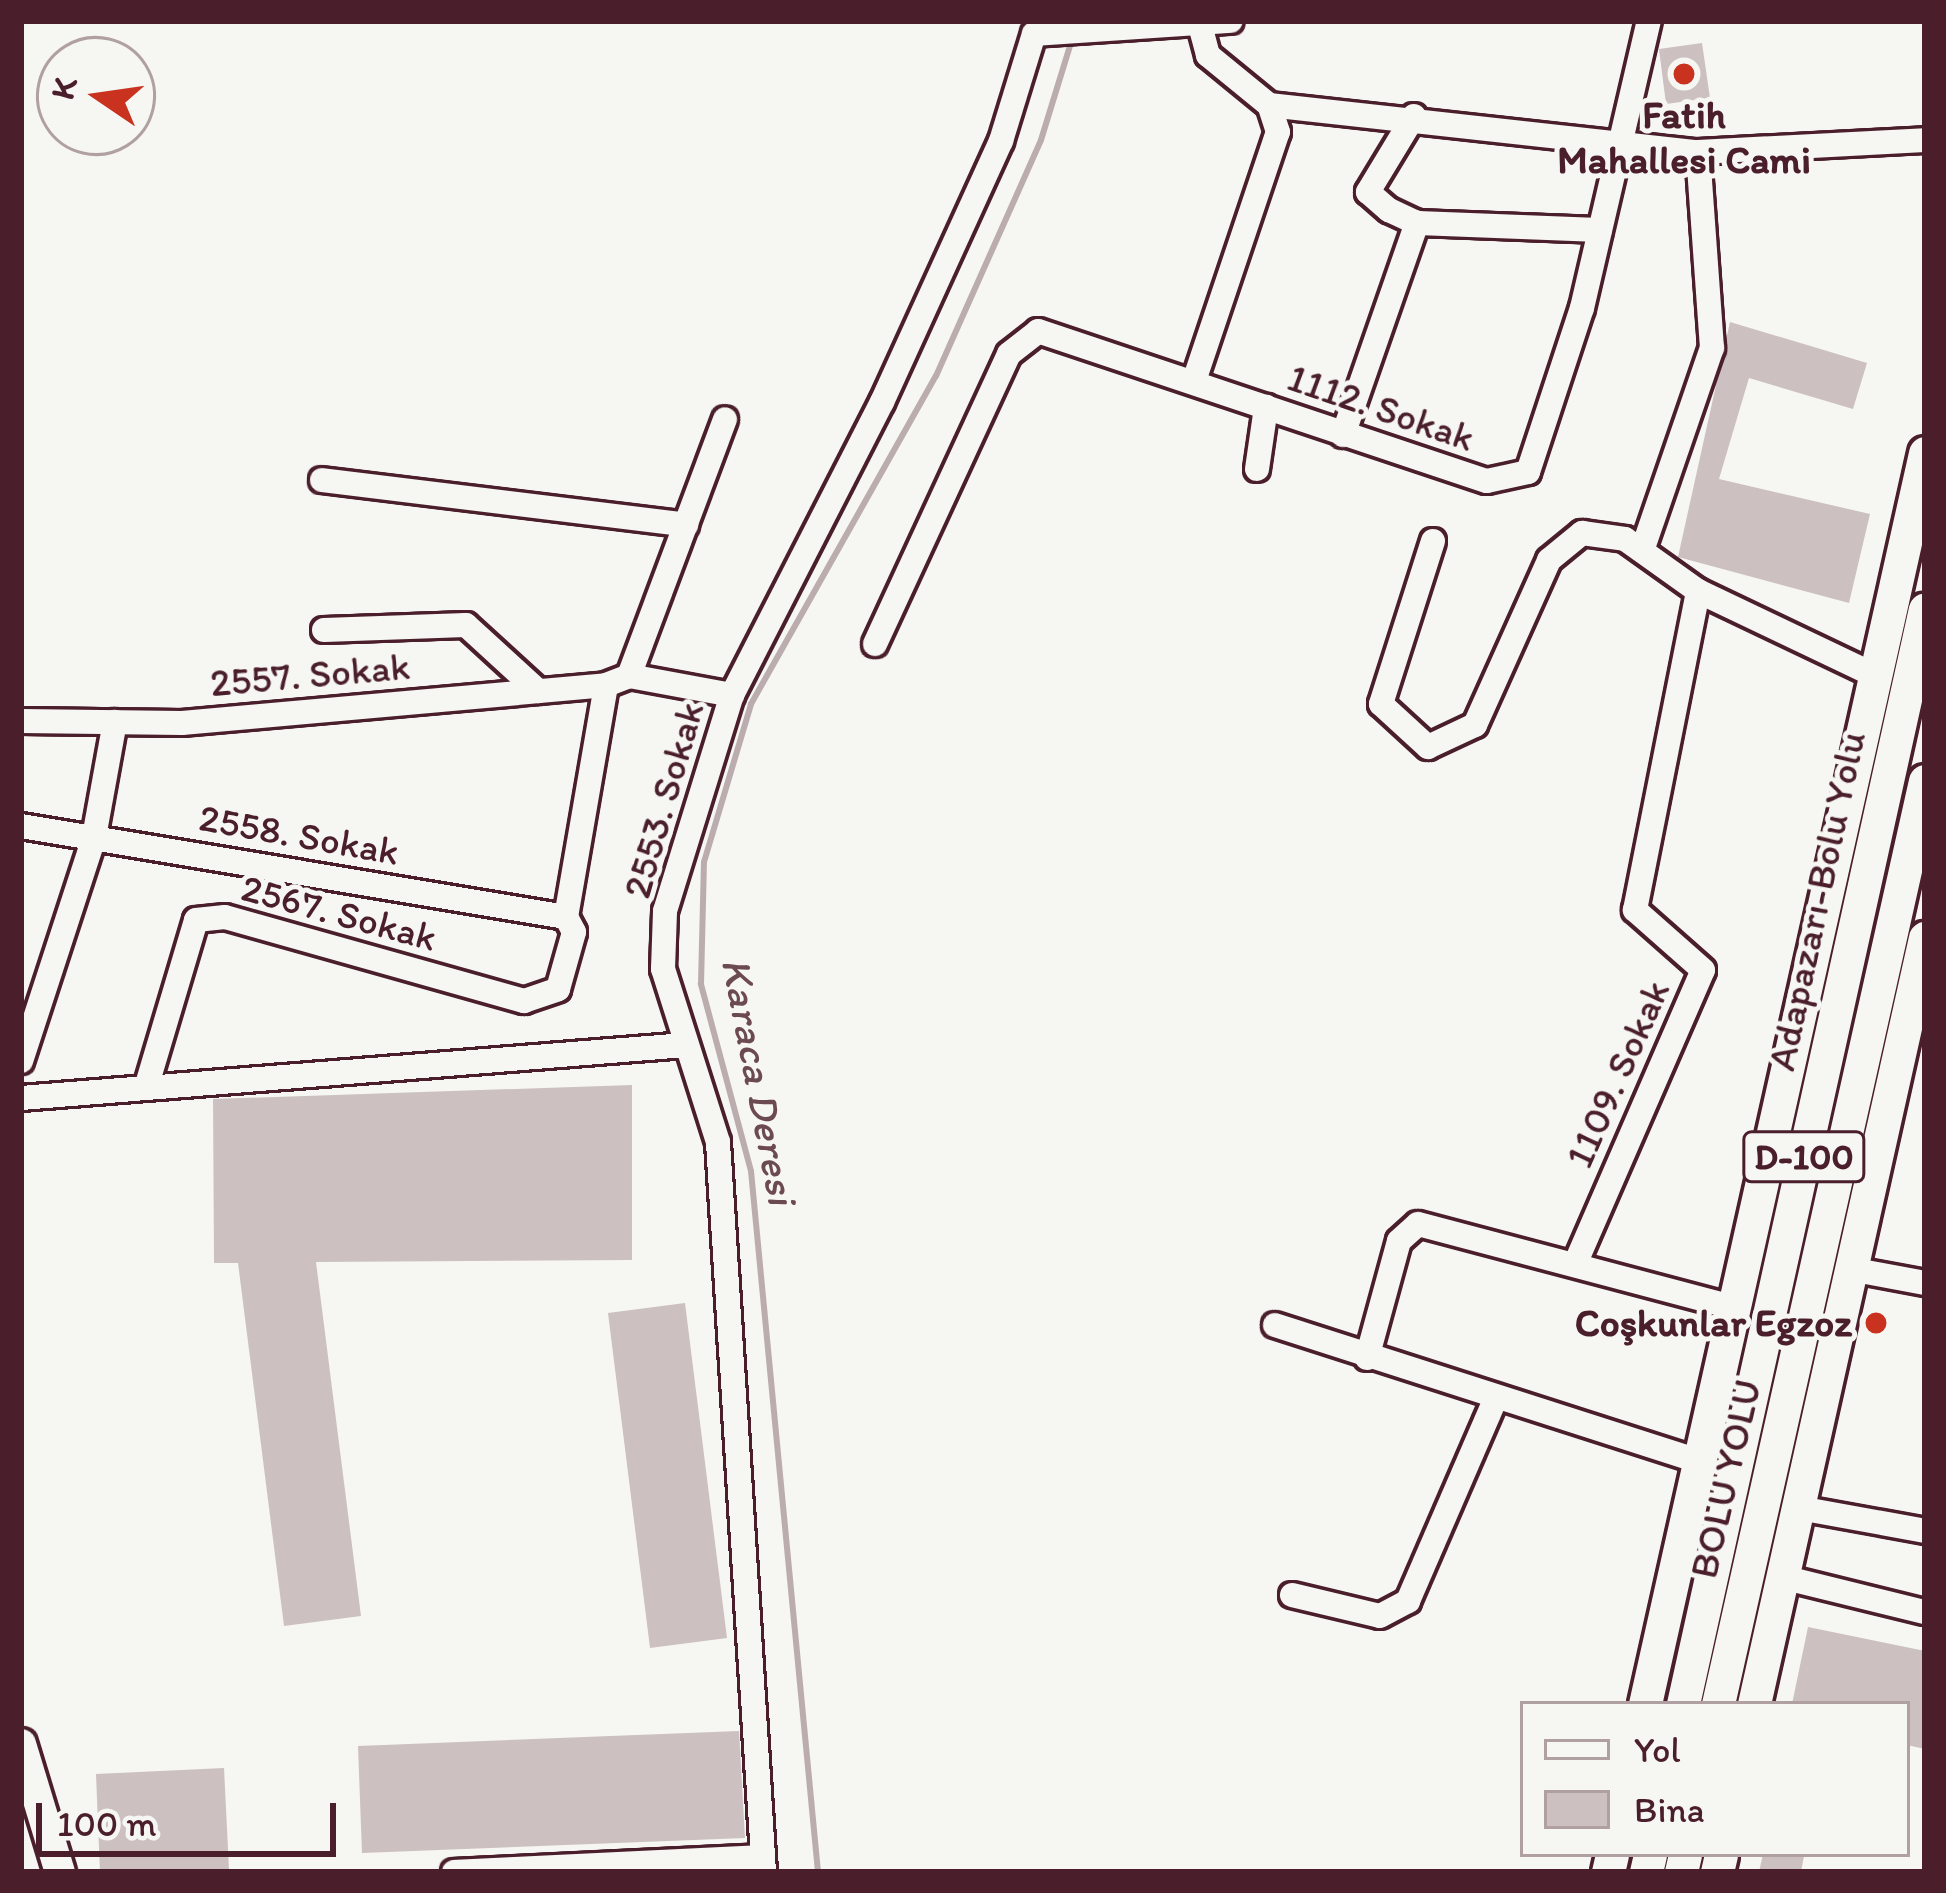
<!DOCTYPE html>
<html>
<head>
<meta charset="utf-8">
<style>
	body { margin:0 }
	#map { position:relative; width:1946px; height:1893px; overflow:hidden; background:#f6f6f2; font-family:Itim,sans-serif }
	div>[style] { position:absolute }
	.stream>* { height:6px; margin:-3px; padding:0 3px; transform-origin:3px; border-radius:3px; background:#bbadae }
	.building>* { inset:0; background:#ccc1c0 }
	.roads { filter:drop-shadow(3px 0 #4a1f2b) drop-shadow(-3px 0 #4a1f2b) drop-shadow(0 3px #4a1f2b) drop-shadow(0 -3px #4a1f2b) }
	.minor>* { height:24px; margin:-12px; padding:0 12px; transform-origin:12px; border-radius:12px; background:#f6f6f2 }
	.major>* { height:30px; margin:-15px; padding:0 15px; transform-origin:15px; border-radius:15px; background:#f6f6f2 }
	.highway>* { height:33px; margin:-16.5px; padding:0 16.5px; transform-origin:16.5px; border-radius:16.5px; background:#f6f6f2 }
	.dots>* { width:33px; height:33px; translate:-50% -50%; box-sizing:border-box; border:6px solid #f6f6f2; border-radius:50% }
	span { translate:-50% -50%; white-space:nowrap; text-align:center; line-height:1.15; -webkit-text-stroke:10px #f6f6f2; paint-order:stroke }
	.shield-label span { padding:3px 9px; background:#f6f6f2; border:3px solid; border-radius:9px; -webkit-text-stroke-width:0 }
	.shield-label { font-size:36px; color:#4a1f2b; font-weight:700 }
	.poi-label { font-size:39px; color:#4a1f2b; font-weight:700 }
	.right { translate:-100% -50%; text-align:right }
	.street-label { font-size:39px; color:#4a1f2b }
	.water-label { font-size:42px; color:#6c4a52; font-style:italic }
	.frame { position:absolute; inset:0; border:24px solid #4a1f2b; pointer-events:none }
	.legend { position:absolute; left:1520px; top:1701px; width:390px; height:156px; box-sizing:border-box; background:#f6f6f2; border:3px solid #b1a0a2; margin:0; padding:15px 21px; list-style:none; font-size:36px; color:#4a1f2b }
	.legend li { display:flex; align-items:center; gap:24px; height:60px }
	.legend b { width:60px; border:3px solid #b1a0a2 }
	.north { position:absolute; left:36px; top:36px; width:120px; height:120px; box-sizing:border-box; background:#f6f6f2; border:3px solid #b1a0a2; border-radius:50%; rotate:283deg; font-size:33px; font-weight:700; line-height:48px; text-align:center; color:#4a1f2b }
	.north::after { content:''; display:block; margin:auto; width:42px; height:54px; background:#c8321e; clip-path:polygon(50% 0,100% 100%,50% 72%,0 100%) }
	.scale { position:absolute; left:36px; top:1803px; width:300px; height:54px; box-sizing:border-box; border:6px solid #4a1f2b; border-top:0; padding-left:15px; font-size:36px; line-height:42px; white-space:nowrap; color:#4a1f2b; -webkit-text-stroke:9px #f6f6f2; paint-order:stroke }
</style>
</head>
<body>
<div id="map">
	<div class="stream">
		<div style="left:818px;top:1872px;width:704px;rotate:-95.46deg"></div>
		<div style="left:751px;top:1171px;width:194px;rotate:-105deg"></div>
		<div style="left:701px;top:984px;width:122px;rotate:-88.6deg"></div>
		<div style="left:704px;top:862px;width:165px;rotate:-73.4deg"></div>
		<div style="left:751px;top:704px;width:377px;rotate:-60.6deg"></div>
		<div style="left:936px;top:376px;width:258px;rotate:-66deg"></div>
		<div style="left:1041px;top:140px;width:109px;rotate:-72.9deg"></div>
	</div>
	<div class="building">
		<div style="clip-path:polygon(1702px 43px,1710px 98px,1666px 104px,1659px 49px)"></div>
		<div style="clip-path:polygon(1730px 322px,1867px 363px,1853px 409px,1749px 378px,1719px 479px,1870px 514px,1849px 603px,1678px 557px)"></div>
		<div style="clip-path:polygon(632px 1085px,632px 1260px,316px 1262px,361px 1616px,284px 1626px,238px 1263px,214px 1263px,213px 1099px)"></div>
		<div style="clip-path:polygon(685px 1303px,727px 1638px,650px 1648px,608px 1313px)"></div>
		<div style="clip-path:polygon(1808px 1627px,1925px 1651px,1925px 1749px,1907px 1745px,1907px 1704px,1792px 1704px)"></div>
		<div style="clip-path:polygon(739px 1731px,745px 1838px,362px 1853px,358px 1746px)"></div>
		<div style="clip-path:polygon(224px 1768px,229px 1869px,100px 1872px,96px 1774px)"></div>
		<div style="clip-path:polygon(1763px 1854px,1804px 1856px,1801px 1872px,1759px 1872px)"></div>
	</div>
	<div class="roads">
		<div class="minor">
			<div style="left:1269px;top:105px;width:432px;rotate:6.3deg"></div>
			<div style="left:1698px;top:152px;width:227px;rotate:-3deg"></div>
			<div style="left:1414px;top:116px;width:89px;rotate:121.2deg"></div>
			<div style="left:1368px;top:192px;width:28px;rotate:41deg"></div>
			<div style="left:1389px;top:210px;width:31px;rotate:25deg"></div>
			<div style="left:1417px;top:223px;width:183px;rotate:2.2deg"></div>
			<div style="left:1194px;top:381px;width:263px;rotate:-71.4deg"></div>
			<div style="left:1278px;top:132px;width:28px;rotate:-108deg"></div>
			<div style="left:1269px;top:105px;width:79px;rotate:-140.7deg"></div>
			<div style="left:1208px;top:55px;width:35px;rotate:-105deg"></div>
			<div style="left:1343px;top:435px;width:225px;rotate:-70.8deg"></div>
			<div style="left:1257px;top:469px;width:63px;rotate:-81.7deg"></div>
			<div style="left:322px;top:480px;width:367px;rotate:7deg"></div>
			<div style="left:1433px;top:541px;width:171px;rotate:107.7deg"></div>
			<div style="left:1381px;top:704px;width:64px;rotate:42.5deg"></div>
			<div style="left:1428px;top:747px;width:52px;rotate:-25.1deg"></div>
			<div style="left:1475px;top:725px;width:181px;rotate:-65.8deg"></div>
			<div style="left:1549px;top:560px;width:43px;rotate:-39.3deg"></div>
			<div style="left:1582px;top:533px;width:43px;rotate:7.9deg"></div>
			<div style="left:1625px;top:539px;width:90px;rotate:35.5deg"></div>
			<div style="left:1698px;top:591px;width:195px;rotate:25.5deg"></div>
			<div style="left:1643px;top:548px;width:212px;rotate:-71deg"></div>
			<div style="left:1712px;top:348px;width:196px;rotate:-94.1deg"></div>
			<div style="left:324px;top:630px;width:142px;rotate:-2deg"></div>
			<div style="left:466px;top:625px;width:98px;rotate:42.5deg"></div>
			<div style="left:875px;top:644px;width:319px;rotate:-65.2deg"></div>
			<div style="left:1009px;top:354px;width:37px;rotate:-38deg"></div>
			<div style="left:1038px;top:331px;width:473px;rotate:18.5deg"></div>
			<div style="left:1487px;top:481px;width:42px;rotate:-12.4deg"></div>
			<div style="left:1528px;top:472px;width:173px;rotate:-71.8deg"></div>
			<div style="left:1582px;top:308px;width:295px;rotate:-76.9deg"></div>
			<div style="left:629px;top:676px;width:274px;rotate:-69.5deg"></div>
			<div style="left:21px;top:721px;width:161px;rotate:0.7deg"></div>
			<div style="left:182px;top:723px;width:426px;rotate:-5.1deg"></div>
			<div style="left:21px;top:826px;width:553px;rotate:9.48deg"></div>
			<div style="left:566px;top:917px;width:235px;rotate:-80.2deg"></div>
			<div style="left:606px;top:685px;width:25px;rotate:-21deg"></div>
			<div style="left:629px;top:676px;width:105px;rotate:10.5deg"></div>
			<div style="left:21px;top:1061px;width:236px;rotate:-71.9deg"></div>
			<div style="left:94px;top:837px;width:117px;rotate:-79.7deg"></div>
			<div style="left:146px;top:1088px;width:175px;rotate:-73.4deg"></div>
			<div style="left:196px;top:920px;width:29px;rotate:-6deg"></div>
			<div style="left:225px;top:917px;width:311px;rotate:15.7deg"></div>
			<div style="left:524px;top:1001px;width:36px;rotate:-19deg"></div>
			<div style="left:558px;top:989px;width:59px;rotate:-74.3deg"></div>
			<div style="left:574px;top:932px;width:17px;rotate:-118deg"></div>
			<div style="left:21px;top:1098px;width:667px;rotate:-4.56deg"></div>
			<div style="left:1576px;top:1262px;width:318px;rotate:-66.5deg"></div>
			<div style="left:1703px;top:970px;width:91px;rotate:-138.6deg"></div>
			<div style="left:1635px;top:910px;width:325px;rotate:-78.8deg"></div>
			<div style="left:1855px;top:1270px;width:71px;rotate:10.5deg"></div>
			<div style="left:1275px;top:1325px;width:445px;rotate:17.8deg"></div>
			<div style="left:1367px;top:1358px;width:121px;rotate:-74.7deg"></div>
			<div style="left:1399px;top:1241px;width:25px;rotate:-42deg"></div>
			<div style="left:1418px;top:1224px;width:325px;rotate:14.8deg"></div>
			<div style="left:1799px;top:1508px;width:128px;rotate:10.3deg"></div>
			<div style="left:1782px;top:1577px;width:147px;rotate:13.8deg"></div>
			<div style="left:1292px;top:1595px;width:90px;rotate:13.4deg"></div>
			<div style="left:1380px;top:1616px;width:32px;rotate:-28deg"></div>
			<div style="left:1408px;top:1601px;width:217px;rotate:-66.6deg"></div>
			<div style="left:454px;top:1872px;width:308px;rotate:-2.8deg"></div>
			<div style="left:764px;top:1872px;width:731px;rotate:-93.61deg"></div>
			<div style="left:718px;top:1142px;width:182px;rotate:-107.6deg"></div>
			<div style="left:663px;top:969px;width:58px;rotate:-88deg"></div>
			<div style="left:665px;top:911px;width:226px;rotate:-72.8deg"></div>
			<div style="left:732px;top:695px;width:329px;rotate:-62.9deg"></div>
			<div style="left:882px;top:402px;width:287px;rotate:-65.5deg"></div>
			<div style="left:1001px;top:141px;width:112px;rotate:-72.9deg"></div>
			<div style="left:1034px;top:34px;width:197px;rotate:-3.8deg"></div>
		</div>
		<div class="major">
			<div style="left:21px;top:1744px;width:134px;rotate:73.1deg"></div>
		</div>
		<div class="highway">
			<div style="left:1645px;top:1704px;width:1282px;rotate:-77.38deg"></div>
			<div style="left:1683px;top:1704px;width:1121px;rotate:-77.54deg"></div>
			<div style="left:1718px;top:1704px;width:946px;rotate:-77.36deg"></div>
			<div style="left:1754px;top:1704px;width:785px;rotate:-77.42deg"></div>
			<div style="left:1608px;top:1872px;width:18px;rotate:-77deg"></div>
			<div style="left:1646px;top:1872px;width:18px;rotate:-77deg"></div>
			<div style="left:1681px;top:1872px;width:18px;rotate:-77deg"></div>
			<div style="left:1717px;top:1872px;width:18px;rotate:-77deg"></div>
		</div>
	</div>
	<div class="dots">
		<div style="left:1684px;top:74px;background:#c8321e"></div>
		<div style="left:1876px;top:1323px;background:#c8321e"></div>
	</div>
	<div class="shield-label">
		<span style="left:1804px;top:1157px">D-100</span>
	</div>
	<div class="poi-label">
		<span style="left:1684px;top:138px">Fatih<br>Mahallesi Cami</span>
		<span class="right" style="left:1852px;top:1323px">Coşkunlar Egzoz</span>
	</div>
	<div class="street-label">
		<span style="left:1381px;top:408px;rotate:19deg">1112. Sokak</span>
		<span style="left:310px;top:675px;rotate:-5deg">2557. Sokak</span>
		<span style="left:664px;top:800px;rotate:-74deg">2553. Sokak</span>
		<span style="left:299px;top:835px;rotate:10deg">2558. Sokak</span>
		<span style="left:1817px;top:901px;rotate:-78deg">Adapazarı-Bolu Yolu</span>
		<span style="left:339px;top:913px;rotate:15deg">2567. Sokak</span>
		<span style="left:1618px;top:1074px;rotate:-66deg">1109. Sokak</span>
		<span style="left:1726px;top:1479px;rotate:-77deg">BOLU YOLU</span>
	</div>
	<div class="water-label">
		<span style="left:759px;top:1081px;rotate:79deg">Karaca Deresi</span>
	</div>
	<div class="frame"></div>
	<ul class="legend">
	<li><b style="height:15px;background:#f6f6f2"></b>Yol</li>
	<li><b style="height:33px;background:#ccc1c0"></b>Bina</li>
	</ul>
	<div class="north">K</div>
	<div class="scale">100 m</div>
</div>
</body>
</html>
